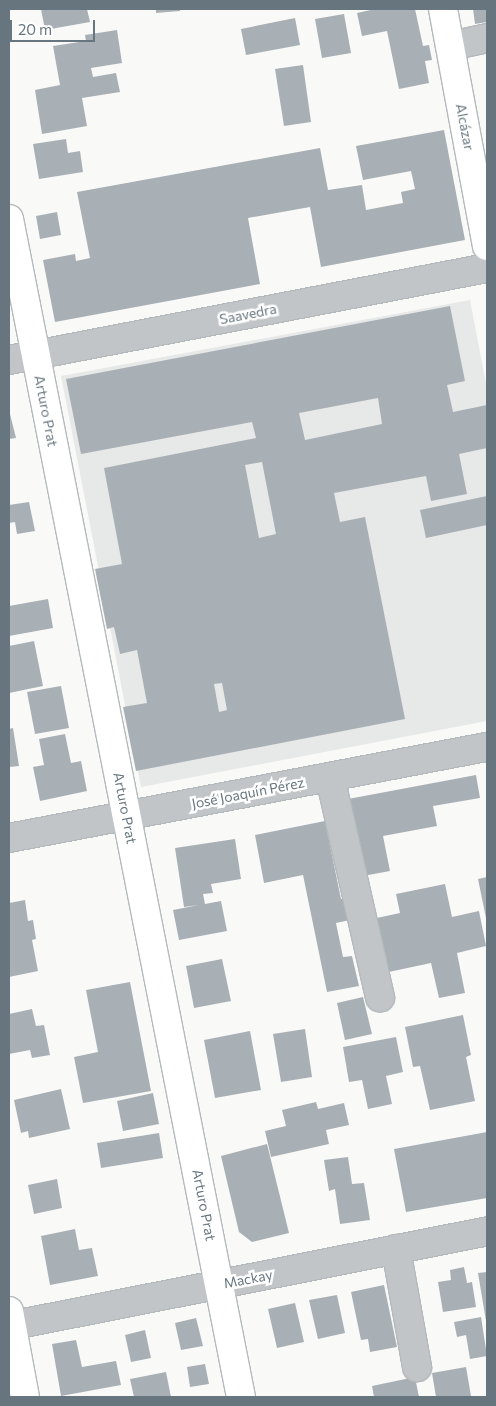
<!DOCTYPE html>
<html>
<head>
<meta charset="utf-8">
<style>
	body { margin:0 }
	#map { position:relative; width:496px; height:1406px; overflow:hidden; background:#f9f9f8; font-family:Commissioner,sans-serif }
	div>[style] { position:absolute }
	.built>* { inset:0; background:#e7e8e8 }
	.building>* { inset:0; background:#a9b0b5 }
	.roads { filter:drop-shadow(1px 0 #b4b9bc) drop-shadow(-1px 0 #b4b9bc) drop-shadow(0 1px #b4b9bc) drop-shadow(0 -1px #b4b9bc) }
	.street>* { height:28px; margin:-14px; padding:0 14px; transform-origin:14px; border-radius:14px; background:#c1c5c8 }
	.secondary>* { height:28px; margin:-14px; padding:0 14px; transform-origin:14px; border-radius:14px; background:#fff }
	.primary>* { height:28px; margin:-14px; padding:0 14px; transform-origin:14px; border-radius:14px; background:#fff }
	span { translate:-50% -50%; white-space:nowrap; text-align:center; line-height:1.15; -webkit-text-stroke:5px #fff; paint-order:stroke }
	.street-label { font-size:14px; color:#67767e }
	.frame { position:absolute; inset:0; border:10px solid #67767e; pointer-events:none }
	.scale { position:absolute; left:10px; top:20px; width:85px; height:22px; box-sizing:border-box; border:2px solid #67767e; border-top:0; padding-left:6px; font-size:15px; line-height:18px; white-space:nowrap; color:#67767e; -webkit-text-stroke:4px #fff; paint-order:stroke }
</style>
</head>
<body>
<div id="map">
	<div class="built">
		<div style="clip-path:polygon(470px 300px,487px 389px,487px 721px,141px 787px,61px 376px)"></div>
	</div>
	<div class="building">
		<div style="clip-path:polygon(41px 9px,87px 9px,90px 22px,45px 30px)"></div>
		<div style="clip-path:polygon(156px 9px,180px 9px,180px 11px,156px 13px)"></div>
		<div style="clip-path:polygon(375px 9px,415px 9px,423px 46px,429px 45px,432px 60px,425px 61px,429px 83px,399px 89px,387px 31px,362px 36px,357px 13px)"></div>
		<div style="clip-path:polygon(473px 9px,487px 9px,487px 22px,475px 24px)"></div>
		<div style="clip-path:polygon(344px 14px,351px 53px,322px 58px,315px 19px)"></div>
		<div style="clip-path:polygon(295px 18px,300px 45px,246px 55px,241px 29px)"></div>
		<div style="clip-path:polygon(117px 30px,122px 63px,91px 68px,93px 77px,116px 73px,120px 92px,82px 98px,87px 126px,42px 134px,35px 90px,60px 85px,53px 46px,86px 41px,85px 35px)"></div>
		<div style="clip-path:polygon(303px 65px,311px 122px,284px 126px,275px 69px)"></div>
		<div style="clip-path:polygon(444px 130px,465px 240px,321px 267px,310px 207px,248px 218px,260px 284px,55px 322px,43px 260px,75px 254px,76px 261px,90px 258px,77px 192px,320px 148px,328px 190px,362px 185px,366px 210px,403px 203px,401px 192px,415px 189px,411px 171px,363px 180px,356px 146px)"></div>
		<div style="clip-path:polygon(66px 139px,68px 153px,80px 151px,83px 172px,39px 179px,33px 144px)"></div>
		<div style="clip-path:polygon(57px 212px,61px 235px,40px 239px,36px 216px)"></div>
		<div style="clip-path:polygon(evenodd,450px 306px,465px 381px,447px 385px,453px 412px,487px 405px,487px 448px,459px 454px,467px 494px,431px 501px,426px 476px,334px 493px,340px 522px,365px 517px,405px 719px,136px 771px,123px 707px,147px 703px,137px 650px,120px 654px,114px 627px,107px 629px,95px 569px,122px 564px,104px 468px,256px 438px,252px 422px,81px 454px,66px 379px,450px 306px,378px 398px,382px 424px,305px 440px,299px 413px,378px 398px,450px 306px,262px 462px,276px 534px,259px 538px,245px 465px,262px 462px,450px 306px,222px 683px,227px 710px,219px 712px,214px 684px,222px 683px)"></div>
		<div style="clip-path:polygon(9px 410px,16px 438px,9px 439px)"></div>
		<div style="clip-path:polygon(487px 496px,487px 525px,426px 538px,420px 510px)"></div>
		<div style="clip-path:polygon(29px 502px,35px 531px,17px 534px,15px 522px,9px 523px,9px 505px)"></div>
		<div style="clip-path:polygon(48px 599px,53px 628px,9px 636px,9px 606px)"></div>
		<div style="clip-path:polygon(34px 641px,43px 686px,9px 693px,9px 646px)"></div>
		<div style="clip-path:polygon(61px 686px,69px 728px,35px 734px,27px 692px)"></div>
		<div style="clip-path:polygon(13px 728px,19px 766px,9px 767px,9px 729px)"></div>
		<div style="clip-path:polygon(65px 734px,71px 763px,81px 761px,87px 791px,40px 801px,33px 767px,44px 765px,39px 739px)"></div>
		<div style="clip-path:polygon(476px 775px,480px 798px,433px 806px,437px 826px,383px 836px,390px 871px,363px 876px,348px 799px)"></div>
		<div style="clip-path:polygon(325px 821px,341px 899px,345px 898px,350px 920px,336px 923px,343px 957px,352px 956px,359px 986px,327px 992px,303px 875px,264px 883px,255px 835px)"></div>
		<div style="clip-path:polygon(235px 839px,241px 879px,211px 884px,213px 893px,203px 894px,205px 904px,221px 901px,227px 931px,179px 940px,173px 910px,199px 905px,184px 907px,175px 848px)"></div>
		<div style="clip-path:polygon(487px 877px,487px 918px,486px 918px,478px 879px)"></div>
		<div style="clip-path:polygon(445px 884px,452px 917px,479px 911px,486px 946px,457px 953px,465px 993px,439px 998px,431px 963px,384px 973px,372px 919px,400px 913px,396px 894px)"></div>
		<div style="clip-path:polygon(25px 900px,28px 921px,33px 920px,36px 939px,32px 940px,38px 971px,9px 977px,9px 903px)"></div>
		<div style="clip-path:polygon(222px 959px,231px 1001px,194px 1008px,186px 966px)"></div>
		<div style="clip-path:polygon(130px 982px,151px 1091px,83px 1103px,74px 1057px,98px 1052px,86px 990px)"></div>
		<div style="clip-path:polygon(363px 997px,372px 1034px,345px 1040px,337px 1003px)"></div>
		<div style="clip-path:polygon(32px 1009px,36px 1026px,44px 1025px,50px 1055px,32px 1058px,30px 1050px,9px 1054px,9px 1014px)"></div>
		<div style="clip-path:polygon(463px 1015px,471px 1055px,466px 1057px,475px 1101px,430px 1110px,420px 1066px,413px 1067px,405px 1027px)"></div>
		<div style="clip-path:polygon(305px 1029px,312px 1077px,281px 1082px,273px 1034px)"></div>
		<div style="clip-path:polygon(250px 1031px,261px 1090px,215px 1098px,204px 1040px)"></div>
		<div style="clip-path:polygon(396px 1037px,403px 1072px,386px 1076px,392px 1104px,368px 1109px,362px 1080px,349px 1082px,343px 1047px)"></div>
		<div style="clip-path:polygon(61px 1089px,70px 1129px,29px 1138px,28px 1131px,21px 1133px,14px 1100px)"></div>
		<div style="clip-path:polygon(153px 1093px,159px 1124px,123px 1131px,117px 1101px)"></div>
		<div style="clip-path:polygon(316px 1102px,318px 1109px,344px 1103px,349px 1125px,326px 1130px,329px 1144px,271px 1157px,265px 1131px,286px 1126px,282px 1110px)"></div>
		<div style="clip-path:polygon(487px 1132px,487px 1198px,406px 1212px,394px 1149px)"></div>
		<div style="clip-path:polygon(159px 1133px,163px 1158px,101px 1168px,97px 1143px)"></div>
		<div style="clip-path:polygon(267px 1144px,289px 1233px,252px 1242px,239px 1232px,221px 1156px)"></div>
		<div style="clip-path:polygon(348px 1157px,352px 1184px,364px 1183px,370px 1220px,340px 1224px,335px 1189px,329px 1191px,324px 1160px)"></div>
		<div style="clip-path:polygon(57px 1179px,62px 1208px,34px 1214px,28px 1185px)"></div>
		<div style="clip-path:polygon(75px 1229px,79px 1250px,92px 1248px,98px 1276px,50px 1285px,41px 1236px)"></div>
		<div style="clip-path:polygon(464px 1267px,467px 1283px,472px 1282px,476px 1307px,443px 1312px,438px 1282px,451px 1280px,450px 1270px)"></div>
		<div style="clip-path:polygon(487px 1272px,487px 1321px,486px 1321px,478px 1273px)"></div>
		<div style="clip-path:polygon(384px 1285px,397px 1347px,370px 1352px,368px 1339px,361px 1340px,351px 1292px)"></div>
		<div style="clip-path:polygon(337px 1295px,345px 1333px,318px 1339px,309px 1300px)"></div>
		<div style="clip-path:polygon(295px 1303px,304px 1342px,277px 1348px,268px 1309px)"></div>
		<div style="clip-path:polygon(481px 1317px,487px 1356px,470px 1359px,466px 1335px,457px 1337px,454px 1322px)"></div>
		<div style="clip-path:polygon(196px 1318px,203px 1346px,181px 1350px,175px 1323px)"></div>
		<div style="clip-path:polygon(145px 1330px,151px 1358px,131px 1362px,125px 1335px)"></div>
		<div style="clip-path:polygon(76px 1340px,82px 1367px,116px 1361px,121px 1385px,61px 1396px,52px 1344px)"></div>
		<div style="clip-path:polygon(205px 1364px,209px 1384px,190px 1387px,187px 1367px)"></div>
		<div style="clip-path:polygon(466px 1367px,471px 1396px,436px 1397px,432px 1373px)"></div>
		<div style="clip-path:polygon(166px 1372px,171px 1397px,134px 1397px,130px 1379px)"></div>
		<div style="clip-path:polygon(415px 1377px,419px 1397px,374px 1397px,372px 1386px)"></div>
	</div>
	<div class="roads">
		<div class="street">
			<div style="left:450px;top:46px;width:38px;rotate:-12deg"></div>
			<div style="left:9px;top:360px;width:487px;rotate:-10.9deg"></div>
			<div style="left:330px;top:777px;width:226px;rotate:77.2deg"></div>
			<div style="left:9px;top:838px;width:487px;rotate:-10.8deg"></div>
			<div style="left:396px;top:1249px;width:120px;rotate:79.9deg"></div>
			<div style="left:9px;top:1326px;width:487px;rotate:-11.2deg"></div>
		</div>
		<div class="secondary">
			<div style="left:9px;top:219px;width:1201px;rotate:78.86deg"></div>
			<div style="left:9px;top:1311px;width:87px;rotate:79.5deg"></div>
		</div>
		<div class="primary">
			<div style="left:443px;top:9px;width:241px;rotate:79.5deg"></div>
		</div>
	</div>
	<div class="street-label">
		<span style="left:465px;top:127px;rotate:79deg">Alcázar</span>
		<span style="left:248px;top:314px;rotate:-11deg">Saavedra</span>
		<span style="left:46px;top:411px;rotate:79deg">Arturo Prat</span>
		<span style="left:248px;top:793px;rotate:-11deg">José Joaquín Pérez</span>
		<span style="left:125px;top:808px;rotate:79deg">Arturo Prat</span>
		<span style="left:204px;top:1205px;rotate:79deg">Arturo Prat</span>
		<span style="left:248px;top:1279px;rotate:-11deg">Mackay</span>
	</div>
	<div class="frame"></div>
	<div class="scale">20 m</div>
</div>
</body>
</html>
